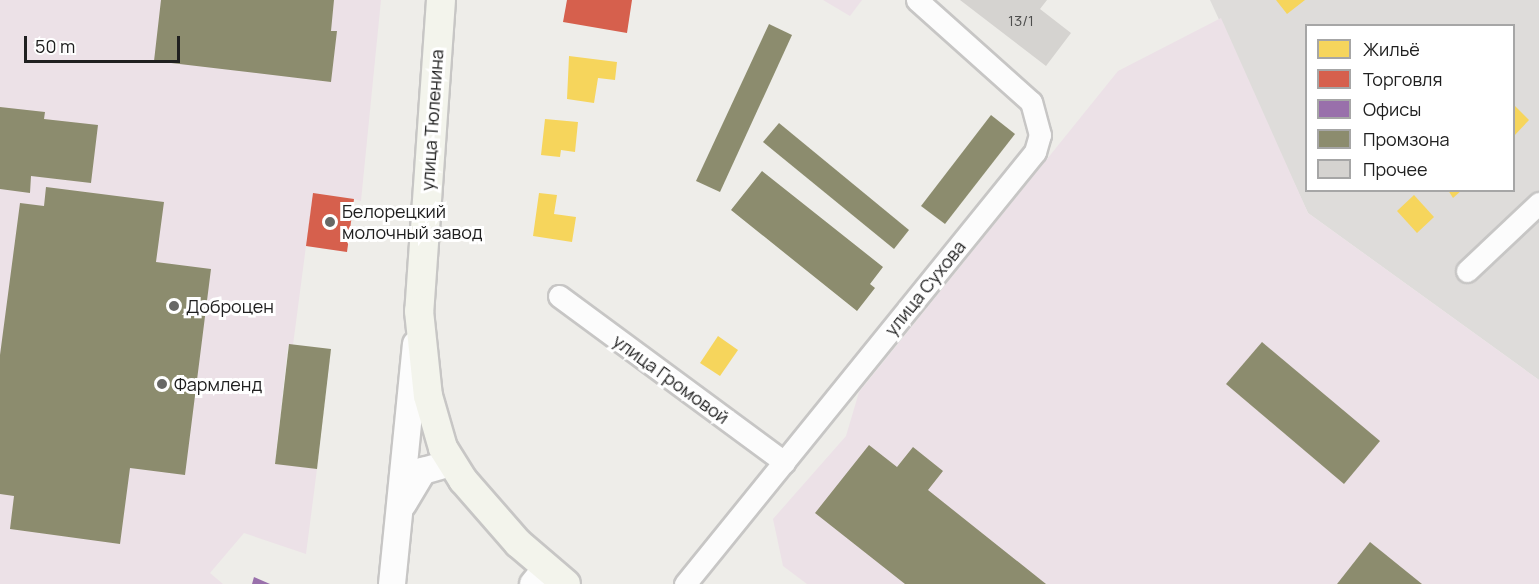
<!DOCTYPE html>
<html>
<head>
<meta charset="utf-8">
<style>
	body { margin:0 }
	#map { position:relative; width:1539px; height:584px; overflow:hidden; background:#eeede9; font-family:Manrope,sans-serif }
	div>[style] { position:absolute }
	.residential>* { inset:0; background:#dedcda }
	.industrial>* { inset:0; background:#ece1e7 }
	.homes>* { inset:0; background:#f6d55c }
	.shops>* { inset:0; background:#d6604d }
	.offices>* { inset:0; background:#9970ab }
	.industry>* { inset:0; background:#8c8c6e }
	.building>* { inset:0; background:#d5d3d0 }
	.roads { filter:drop-shadow(2px 0 #c7c6c5) drop-shadow(-2px 0 #c7c6c5) drop-shadow(0 2px #c7c6c5) drop-shadow(0 -2px #c7c6c5) }
	.minor>* { height:21px; margin:-10.5px; padding:0 10.5px; transform-origin:10.5px; border-radius:10.5px; background:#fcfcfc }
	.tertiary>* { height:26px; margin:-13px; padding:0 13px; transform-origin:13px; border-radius:13px; background:#fcfcfc }
	.secondary>* { height:28px; margin:-14px; padding:0 14px; transform-origin:14px; border-radius:14px; background:#f3f4ec }
	.dots>* { width:16px; height:16px; translate:-50% -50%; box-sizing:border-box; border:3px solid #fff; border-radius:50% }
	span { translate:-50% -50%; white-space:nowrap; text-align:center; line-height:1.15; -webkit-text-stroke:6px #fff; paint-order:stroke }
	.number-label { font-size:15px; color:#4d4d4c }
	.number-label span { -webkit-text-stroke-width:0 }
	.street-label { font-size:18px; color:#202020 }
	.poi-label { font-size:18px; color:#202020 }
	.left { translate:0 -50%; text-align:left }
	.legend { position:absolute; left:1305px; top:24px; width:210px; height:168px; box-sizing:border-box; background:#fff; border:2px solid #a6a6a6; margin:0; padding:8px 10px; list-style:none; font-size:18px; color:#202020 }
	.legend li { display:flex; align-items:center; gap:12px; height:30px }
	.legend b { width:30px; border:2px solid #a6a6a6 }
	.scale { position:absolute; left:24px; top:36px; width:156px; height:27px; box-sizing:border-box; border:3px solid #202020; border-top:0; padding-left:8px; font-size:18px; line-height:21px; white-space:nowrap; color:#202020; -webkit-text-stroke:4px #fff; paint-order:stroke }
</style>
</head>
<body>
<div id="map">
	<div class="residential">
		<div style="clip-path:polygon(evenodd,1210px 0,1539px 0,1539px 380px,1308px 213px,1210px 0,1306px 26px,1514px 26px,1514px 190px,1306px 190px,1306px 26px)"></div>
	</div>
	<div class="industrial">
		<div style="clip-path:polygon(0 0,381px 0,361px 201px,354px 199px,347px 252px,306px 246px,293px 345px,288px 345px,275px 463px,317px 469px,306px 554px,244px 533px,210px 573px,223px 584px,0 584px)"></div>
		<div style="clip-path:polygon(823px 0,862px 0,850px 16px)"></div>
		<div style="clip-path:polygon(1221px 18px,1308px 213px,1539px 380px,1539px 584px,807px 584px,783px 566px,773px 519px,846px 436px,859px 392px,1118px 71px)"></div>
	</div>
	<div class="homes">
		<div style="clip-path:polygon(1276px 0,1305px 0,1287px 14px)"></div>
		<div style="clip-path:polygon(569px 56px,617px 62px,615px 80px,598px 78px,594px 103px,567px 99px)"></div>
		<div style="clip-path:polygon(1514px 105px,1529px 120px,1514px 136px)"></div>
		<div style="clip-path:polygon(545px 119px,578px 122px,575px 152px,561px 150px,560px 157px,541px 155px)"></div>
		<div style="clip-path:polygon(1448px 190px,1462px 190px,1453px 198px)"></div>
		<div style="clip-path:polygon(539px 193px,557px 195px,554px 214px,576px 217px,572px 242px,533px 236px)"></div>
		<div style="clip-path:polygon(1414px 195px,1434px 217px,1417px 233px,1397px 211px)"></div>
		<div style="clip-path:polygon(718px 336px,738px 350px,720px 376px,700px 363px)"></div>
	</div>
	<div class="shops">
		<div style="clip-path:polygon(567px 0,632px 0,627px 33px,563px 22px)"></div>
		<div style="clip-path:polygon(313px 193px,354px 199px,347px 252px,306px 246px)"></div>
	</div>
	<div class="offices">
		<div style="clip-path:polygon(254px 577px,270px 584px,252px 584px)"></div>
	</div>
	<div class="industry">
		<div style="clip-path:polygon(161px 0,334px 0,331px 31px,337px 31px,331px 82px,154px 61px)"></div>
		<div style="clip-path:polygon(769px 24px,792px 35px,720px 192px,696px 181px)"></div>
		<div style="clip-path:polygon(0 107px,45px 112px,44px 119px,98px 125px,91px 183px,31px 176px,30px 193px,0 189px)"></div>
		<div style="clip-path:polygon(991px 115px,1015px 134px,945px 224px,921px 206px)"></div>
		<div style="clip-path:polygon(779px 123px,909px 230px,894px 249px,763px 142px)"></div>
		<div style="clip-path:polygon(762px 171px,883px 267px,870px 284px,875px 288px,857px 311px,731px 210px)"></div>
		<div style="clip-path:polygon(46px 187px,164px 202px,156px 262px,211px 269px,185px 475px,130px 468px,120px 544px,10px 529px,14px 496px,0 494px,0 355px,20px 203px,44px 206px)"></div>
		<div style="clip-path:polygon(1262px 342px,1380px 441px,1344px 484px,1226px 384px)"></div>
		<div style="clip-path:polygon(289px 344px,331px 349px,317px 469px,275px 464px)"></div>
		<div style="clip-path:polygon(869px 445px,897px 467px,913px 447px,943px 471px,928px 490px,1046px 584px,905px 584px,815px 513px)"></div>
		<div style="clip-path:polygon(1370px 542px,1422px 584px,1337px 584px)"></div>
	</div>
	<div class="building">
		<div style="clip-path:polygon(960px 0,1047px 0,1040px 9px,1071px 33px,1046px 66px)"></div>
	</div>
	<div class="roads">
		<div class="minor">
			<div style="left:1467px;top:271px;width:99px;rotate:-43.4deg"></div>
			<div style="left:559px;top:296px;width:280px;rotate:36.4deg"></div>
			<div style="left:685px;top:584px;width:556px;rotate:-50.99deg"></div>
			<div style="left:1035px;top:152px;width:18px;rotate:-74deg"></div>
			<div style="left:1040px;top:135px;width:34px;rotate:-105deg"></div>
			<div style="left:1031px;top:102px;width:153px;rotate:-138.2deg"></div>
		</div>
		<div class="tertiary">
			<div style="left:403px;top:504px;width:39px;rotate:-59deg"></div>
			<div style="left:423px;top:471px;width:29px;rotate:-16deg"></div>
			<div style="left:392px;top:584px;width:241px;rotate:-84.3deg"></div>
			<div style="left:533px;top:584px;width:21px;rotate:-51deg"></div>
		</div>
		<div class="secondary">
			<div style="left:441px;top:0;width:312px;rotate:94deg"></div>
			<div style="left:419px;top:311px;width:85px;rotate:84deg"></div>
			<div style="left:428px;top:396px;width:54px;rotate:73.9deg"></div>
			<div style="left:443px;top:448px;width:38px;rotate:58deg"></div>
			<div style="left:463px;top:480px;width:84px;rotate:48.9deg"></div>
			<div style="left:518px;top:543px;width:63px;rotate:40.5deg"></div>
		</div>
	</div>
	<div class="dots">
		<div style="left:330px;top:222px;background:#686866"></div>
		<div style="left:174px;top:306px;background:#686866"></div>
		<div style="left:162px;top:384px;background:#686866"></div>
	</div>
	<div class="number-label">
		<span style="left:1021px;top:21px">13/1</span>
	</div>
	<div class="street-label">
		<span style="left:432px;top:120px;rotate:-86deg">улица Тюленина</span>
		<span style="left:925px;top:288px;rotate:-51deg">улица Сухова</span>
		<span style="left:671px;top:379px;rotate:36deg">улица Громовой</span>
	</div>
	<div class="poi-label">
		<span class="left" style="left:342px;top:222px">Белорецкий<br>молочный завод</span>
		<span class="left" style="left:186px;top:306px">Доброцен</span>
		<span class="left" style="left:174px;top:384px">Фармленд</span>
	</div>
	<ul class="legend">
	<li><b style="height:16px;background:#f6d55c"></b>Жильё</li>
	<li><b style="height:16px;background:#d6604d"></b>Торговля</li>
	<li><b style="height:16px;background:#9970ab"></b>Офисы</li>
	<li><b style="height:16px;background:#8c8c6e"></b>Промзона</li>
	<li><b style="height:16px;background:#d5d3d0"></b>Прочее</li>
	</ul>
	<div class="scale">50 m</div>
</div>
</body>
</html>
